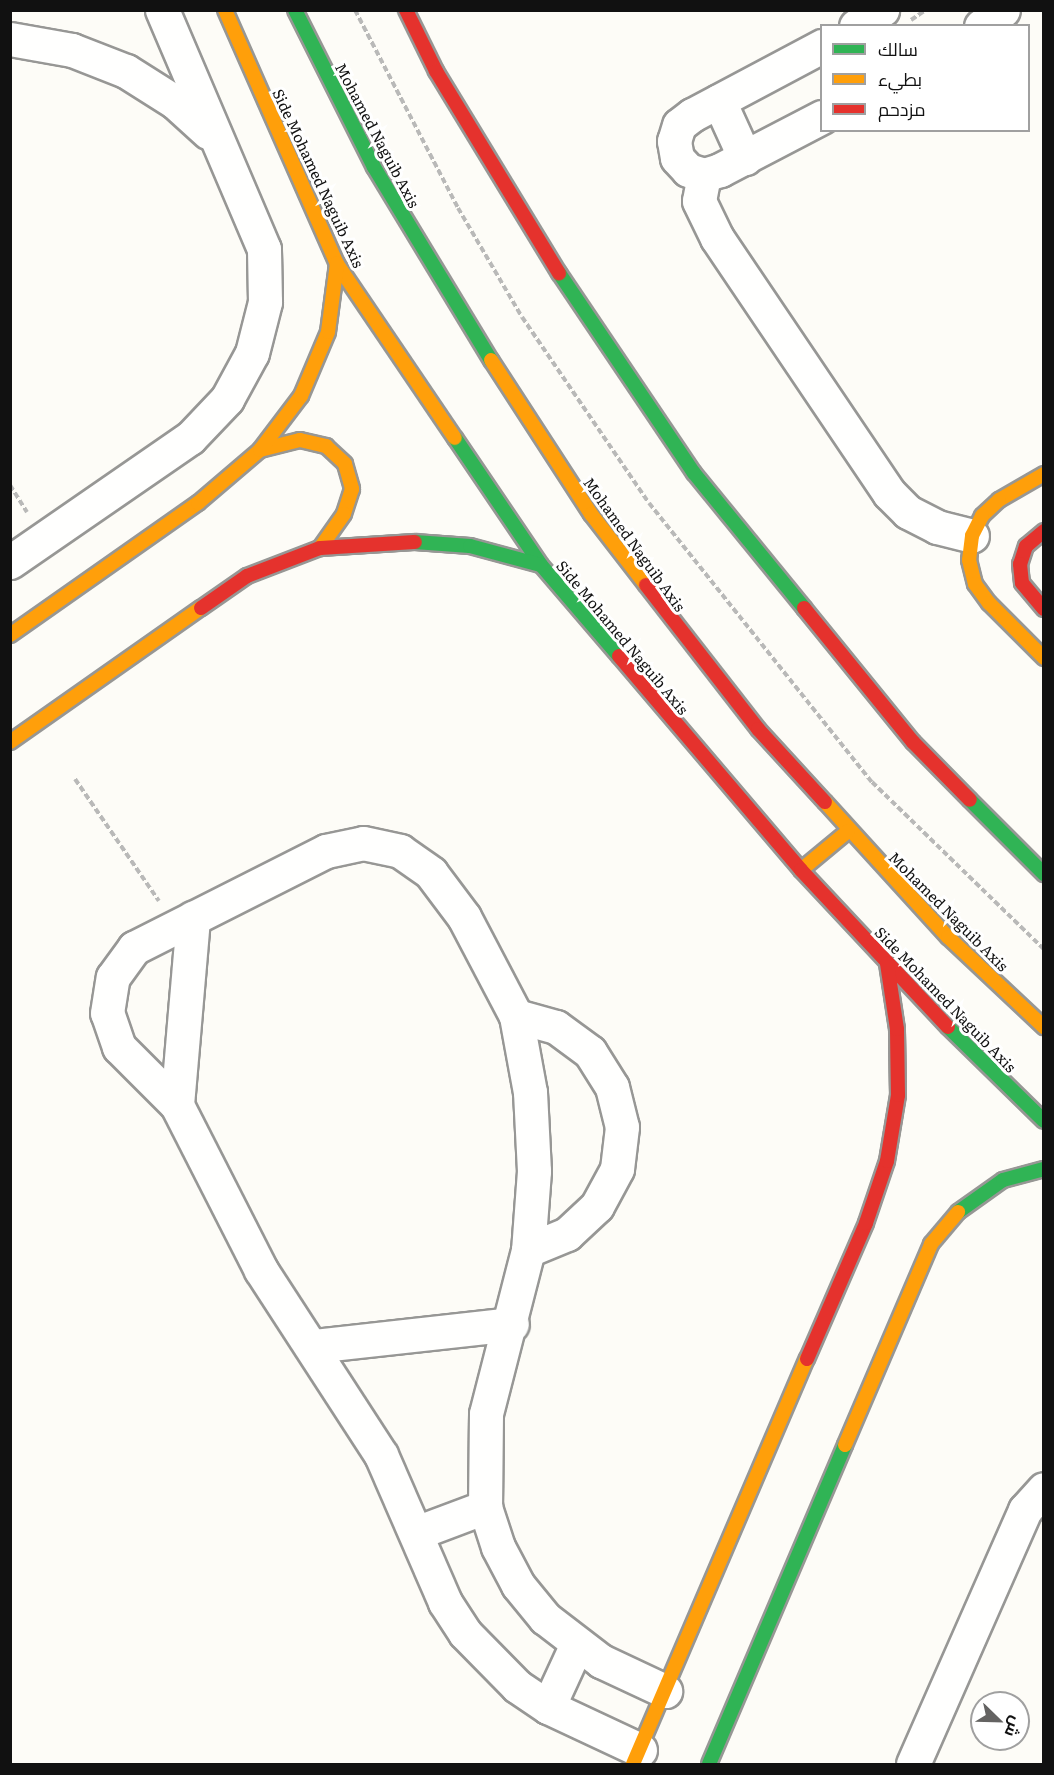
<!DOCTYPE html>
<html>
<head>
<meta charset="utf-8">
<style>
	body { margin:0 }
	#map { position:relative; width:1054px; height:1775px; overflow:hidden; background:#fdfcf7; font-family:Literata,Cairo,serif }
	div>[style] { position:absolute }
	.path>* { height:4px; margin-top:-2px; transform-origin:0; background:repeating-linear-gradient(90deg,#b9b9b8 0 6px,transparent 0 9px) }
	.roads { filter:drop-shadow(2px 0 #979795) drop-shadow(-2px 0 #979795) drop-shadow(0 2px #979795) drop-shadow(0 -2px #979795) }
	.street>* { height:33px; margin:-16.5px; padding:0 16.5px; transform-origin:16.5px; border-radius:16.5px; background:#fffffe }
	.fast>* { height:14px; margin:-7px; padding:0 7px; transform-origin:7px; border-radius:7px; background:#30b455 }
	.slow>* { height:14px; margin:-7px; padding:0 7px; transform-origin:7px; border-radius:7px; background:#ff9f0a }
	.jam>* { height:14px; margin:-7px; padding:0 7px; transform-origin:7px; border-radius:7px; background:#e5322d }
	span { translate:-50% -50%; white-space:nowrap; text-align:center; line-height:1.15; -webkit-text-stroke:6px #fff; paint-order:stroke }
	.street-label { font-size:15px; color:#111 }
	.frame { position:absolute; inset:0; border:12px solid #111; pointer-events:none }
	.legend { position:absolute; left:820px; top:24px; width:210px; height:108px; box-sizing:border-box; background:#fff; border:2px solid #a0a0a0; margin:0; padding:8px 10px; list-style:none; font-size:18px; color:#111 }
	.legend li { display:flex; align-items:center; gap:12px; height:30px }
	.legend b { width:30px; border:2px solid #a0a0a0 }
	.north { position:absolute; left:970px; top:1691px; width:60px; height:60px; box-sizing:border-box; background:#fff; border:2px solid #a0a0a0; border-radius:50%; rotate:113deg; font-size:16px; font-weight:700; line-height:24px; text-align:center; color:#111 }
	.north::after { content:''; display:block; margin:auto; width:21px; height:27px; background:#646362; clip-path:polygon(50% 0,100% 100%,50% 72%,0 100%) }
</style>
</head>
<body>
<div id="map">
	<div class="path">
		<div style="left:355px;top:10px;width:223px;rotate:62.5deg"></div>
		<div style="left:458px;top:208px;width:126px;rotate:59.6deg"></div>
		<div style="left:522px;top:317px;width:225px;rotate:55.7deg"></div>
		<div style="left:649px;top:503px;width:357px;rotate:51.4deg"></div>
		<div style="left:872px;top:782px;width:240px;rotate:44.2deg"></div>
		<div style="left:911px;top:20px;width:18px;rotate:-34deg"></div>
		<div style="left:10px;top:485px;width:32px;rotate:58deg"></div>
		<div style="left:75px;top:779px;width:148px;rotate:55.5deg"></div>
	</div>
	<div class="roads">
		<div class="street">
			<div style="left:856px;top:26px;width:31px;rotate:-32deg"></div>
			<div style="left:981px;top:26px;width:27px;rotate:-36deg"></div>
			<div style="left:10px;top:39px;width:63px;rotate:10.1deg"></div>
			<div style="left:72px;top:50px;width:58px;rotate:21.3deg"></div>
			<div style="left:126px;top:71px;width:58px;rotate:32.3deg"></div>
			<div style="left:175px;top:102px;width:45px;rotate:42.3deg"></div>
			<div style="left:822px;top:46px;width:147px;rotate:152deg"></div>
			<div style="left:692px;top:115px;width:16px;rotate:142deg"></div>
			<div style="left:679px;top:125px;width:17px;rotate:107deg"></div>
			<div style="left:674px;top:141px;width:17px;rotate:80deg"></div>
			<div style="left:677px;top:158px;width:16px;rotate:47deg"></div>
			<div style="left:688px;top:170px;width:17px;rotate:17deg"></div>
			<div style="left:704px;top:175px;width:17px;rotate:-17deg"></div>
			<div style="left:720px;top:170px;width:115px;rotate:-27.5deg"></div>
			<div style="left:719px;top:101px;width:63px;rotate:65.5deg"></div>
			<div style="left:704px;top:175px;width:26px;rotate:101deg"></div>
			<div style="left:699px;top:201px;width:41px;rotate:64.1deg"></div>
			<div style="left:717px;top:238px;width:308px;rotate:56deg"></div>
			<div style="left:889px;top:493px;width:27px;rotate:45deg"></div>
			<div style="left:908px;top:512px;width:33px;rotate:27deg"></div>
			<div style="left:937px;top:527px;width:36px;rotate:14deg"></div>
			<div style="left:10px;top:562px;width:219px;rotate:-34.6deg"></div>
			<div style="left:190px;top:438px;width:54px;rotate:-46.5deg"></div>
			<div style="left:227px;top:399px;width:52px;rotate:-61.5deg"></div>
			<div style="left:252px;top:353px;width:53px;rotate:-75.7deg"></div>
			<div style="left:265px;top:302px;width:53px;rotate:-91.1deg"></div>
			<div style="left:264px;top:249px;width:260px;rotate:-113.1deg"></div>
			<div style="left:516px;top:1016px;width:41px;rotate:15.4deg"></div>
			<div style="left:556px;top:1027px;width:42px;rotate:36.3deg"></div>
			<div style="left:590px;top:1052px;width:41px;rotate:57.8deg"></div>
			<div style="left:612px;top:1087px;width:41px;rotate:76deg"></div>
			<div style="left:622px;top:1127px;width:42px;rotate:96.8deg"></div>
			<div style="left:617px;top:1169px;width:42px;rotate:118.4deg"></div>
			<div style="left:597px;top:1206px;width:41px;rotate:137deg"></div>
			<div style="left:567px;top:1234px;width:42px;rotate:157.7deg"></div>
			<div style="left:177px;top:1105px;width:188px;rotate:-85.1deg"></div>
			<div style="left:313px;top:1346px;width:200px;rotate:-6.3deg"></div>
			<div style="left:416px;top:1533px;width:74px;rotate:-20.6deg"></div>
			<div style="left:548px;top:1707px;width:67px;rotate:-65.3deg"></div>
			<div style="left:640px;top:1750px;width:102px;rotate:-154.9deg"></div>
			<div style="left:548px;top:1707px;width:37px;rotate:-146deg"></div>
			<div style="left:517px;top:1686px;width:74px;rotate:-134.5deg"></div>
			<div style="left:465px;top:1633px;width:37px;rotate:-123deg"></div>
			<div style="left:445px;top:1602px;width:160px;rotate:-113.5deg"></div>
			<div style="left:381px;top:1455px;width:221px;rotate:-123deg"></div>
			<div style="left:261px;top:1270px;width:185px;rotate:-117deg"></div>
			<div style="left:177px;top:1105px;width:82px;rotate:-135deg"></div>
			<div style="left:119px;top:1047px;width:36px;rotate:-109deg"></div>
			<div style="left:107px;top:1013px;width:36px;rotate:-81deg"></div>
			<div style="left:113px;top:977px;width:36px;rotate:-54deg"></div>
			<div style="left:134px;top:948px;width:215px;rotate:-26.8deg"></div>
			<div style="left:326px;top:851px;width:38px;rotate:-12deg"></div>
			<div style="left:363px;top:843px;width:38px;rotate:12deg"></div>
			<div style="left:400px;top:851px;width:38px;rotate:35deg"></div>
			<div style="left:431px;top:873px;width:55px;rotate:53.1deg"></div>
			<div style="left:464px;top:917px;width:112px;rotate:62.3deg"></div>
			<div style="left:516px;top:1016px;width:77px;rotate:79.6deg"></div>
			<div style="left:530px;top:1092px;width:79px;rotate:87.1deg"></div>
			<div style="left:534px;top:1171px;width:79px;rotate:94.3deg"></div>
			<div style="left:528px;top:1250px;width:169px;rotate:104.4deg"></div>
			<div style="left:486px;top:1414px;width:93px;rotate:90.6deg"></div>
			<div style="left:485px;top:1507px;width:42px;rotate:72deg"></div>
			<div style="left:498px;top:1547px;width:43px;rotate:62.2deg"></div>
			<div style="left:518px;top:1585px;width:43px;rotate:50.7deg"></div>
			<div style="left:545px;top:1618px;width:71px;rotate:37.5deg"></div>
			<div style="left:601px;top:1661px;width:71px;rotate:25.1deg"></div>
			<div style="left:913px;top:1764px;width:278px;rotate:-66.2deg"></div>
			<div style="left:1025px;top:1510px;width:28px;rotate:-48deg"></div>
		</div>
		<div class="fast">
			<div style="left:295px;top:10px;width:176px;rotate:63.3deg"></div>
			<div style="left:374px;top:167px;width:226px;rotate:58.8deg"></div>
			<div style="left:559px;top:273px;width:241px;rotate:56deg"></div>
			<div style="left:694px;top:473px;width:174px;rotate:50.8deg"></div>
			<div style="left:455px;top:438px;width:153px;rotate:55.9deg"></div>
			<div style="left:541px;top:565px;width:120px;rotate:49.4deg"></div>
			<div style="left:415px;top:542px;width:55px;rotate:4.2deg"></div>
			<div style="left:470px;top:546px;width:73px;rotate:15deg"></div>
			<div style="left:970px;top:800px;width:105px;rotate:45deg"></div>
			<div style="left:948px;top:1027px;width:134px;rotate:44.4deg"></div>
			<div style="left:958px;top:1212px;width:55px;rotate:-35.4deg"></div>
			<div style="left:1003px;top:1180px;width:42px;rotate:-15deg"></div>
			<div style="left:709px;top:1764px;width:347px;rotate:-66.9deg"></div>
		</div>
		<div class="slow">
			<div style="left:225px;top:10px;width:278px;rotate:66.2deg"></div>
			<div style="left:337px;top:264px;width:210px;rotate:55.9deg"></div>
			<div style="left:491px;top:360px;width:184px;rotate:57deg"></div>
			<div style="left:591px;top:514px;width:90px;rotate:52.2deg"></div>
			<div style="left:260px;top:450px;width:41px;rotate:-14deg"></div>
			<div style="left:300px;top:440px;width:27px;rotate:13deg"></div>
			<div style="left:326px;top:446px;width:26px;rotate:43deg"></div>
			<div style="left:345px;top:464px;width:26px;rotate:74deg"></div>
			<div style="left:352px;top:489px;width:26px;rotate:108deg"></div>
			<div style="left:344px;top:514px;width:42px;rotate:125.2deg"></div>
			<div style="left:1044px;top:474px;width:52px;rotate:150deg"></div>
			<div style="left:999px;top:500px;width:23px;rotate:137deg"></div>
			<div style="left:982px;top:516px;width:22px;rotate:117deg"></div>
			<div style="left:972px;top:536px;width:24px;rotate:97deg"></div>
			<div style="left:969px;top:560px;width:25px;rotate:76deg"></div>
			<div style="left:975px;top:584px;width:24px;rotate:54deg"></div>
			<div style="left:989px;top:603px;width:78px;rotate:45deg"></div>
			<div style="left:10px;top:635px;width:230px;rotate:-35.1deg"></div>
			<div style="left:198px;top:503px;width:82px;rotate:-40.5deg"></div>
			<div style="left:260px;top:450px;width:68px;rotate:-52.8deg"></div>
			<div style="left:301px;top:396px;width:69px;rotate:-67.1deg"></div>
			<div style="left:328px;top:332px;width:69px;rotate:-82.5deg"></div>
			<div style="left:10px;top:742px;width:233px;rotate:-35.1deg"></div>
			<div style="left:825px;top:802px;width:183px;rotate:47.7deg"></div>
			<div style="left:948px;top:937px;width:132px;rotate:43.2deg"></div>
			<div style="left:801px;top:870px;width:61px;rotate:-39.7deg"></div>
			<div style="left:845px;top:1445px;width:219px;rotate:-66.8deg"></div>
			<div style="left:931px;top:1244px;width:42px;rotate:-49.8deg"></div>
			<div style="left:633px;top:1764px;width:441px;rotate:-66.8deg"></div>
		</div>
		<div class="jam">
			<div style="left:406px;top:10px;width:68px;rotate:63.8deg"></div>
			<div style="left:436px;top:71px;width:237px;rotate:58.7deg"></div>
			<div style="left:1044px;top:531px;width:23px;rotate:140deg"></div>
			<div style="left:1026px;top:546px;width:19px;rotate:108deg"></div>
			<div style="left:1020px;top:564px;width:19px;rotate:84deg"></div>
			<div style="left:1022px;top:583px;width:34px;rotate:50deg"></div>
			<div style="left:646px;top:585px;width:182px;rotate:52.1deg"></div>
			<div style="left:758px;top:729px;width:99px;rotate:47.5deg"></div>
			<div style="left:201px;top:608px;width:56px;rotate:-34.8deg"></div>
			<div style="left:247px;top:576px;width:78px;rotate:-21deg"></div>
			<div style="left:320px;top:548px;width:95px;rotate:-3.6deg"></div>
			<div style="left:804px;top:608px;width:173px;rotate:50.9deg"></div>
			<div style="left:913px;top:742px;width:81px;rotate:45.5deg"></div>
			<div style="left:619px;top:656px;width:281px;rotate:49.6deg"></div>
			<div style="left:801px;top:870px;width:215px;rotate:46.9deg"></div>
			<div style="left:807px;top:1359px;width:148px;rotate:-66.5deg"></div>
			<div style="left:866px;top:1223px;width:65px;rotate:-71.3deg"></div>
			<div style="left:887px;top:1161px;width:67px;rotate:-80.5deg"></div>
			<div style="left:898px;top:1095px;width:66px;rotate:-90.9deg"></div>
			<div style="left:897px;top:1029px;width:66px;rotate:-98.7deg"></div>
		</div>
	</div>
	<div class="street-label">
		<span style="left:378px;top:135px;rotate:62deg">Mohamed Naguib Axis</span>
		<span style="left:319px;top:178px;rotate:65deg">Side Mohamed Naguib Axis</span>
		<span style="left:635px;top:544px;rotate:54deg">Mohamed Naguib Axis</span>
		<span style="left:623px;top:637px;rotate:50deg">Side Mohamed Naguib Axis</span>
		<span style="left:949px;top:911px;rotate:45deg">Mohamed Naguib Axis</span>
		<span style="left:946px;top:999px;rotate:46deg">Side Mohamed Naguib Axis</span>
	</div>
	<div class="frame"></div>
	<ul class="legend">
	<li><b style="height:8px;background:#30b455"></b>سالك</li>
	<li><b style="height:8px;background:#ff9f0a"></b>بطيء</li>
	<li><b style="height:8px;background:#e5322d"></b>مزدحم</li>
	</ul>
	<div class="north">ش</div>
</div>
</body>
</html>
